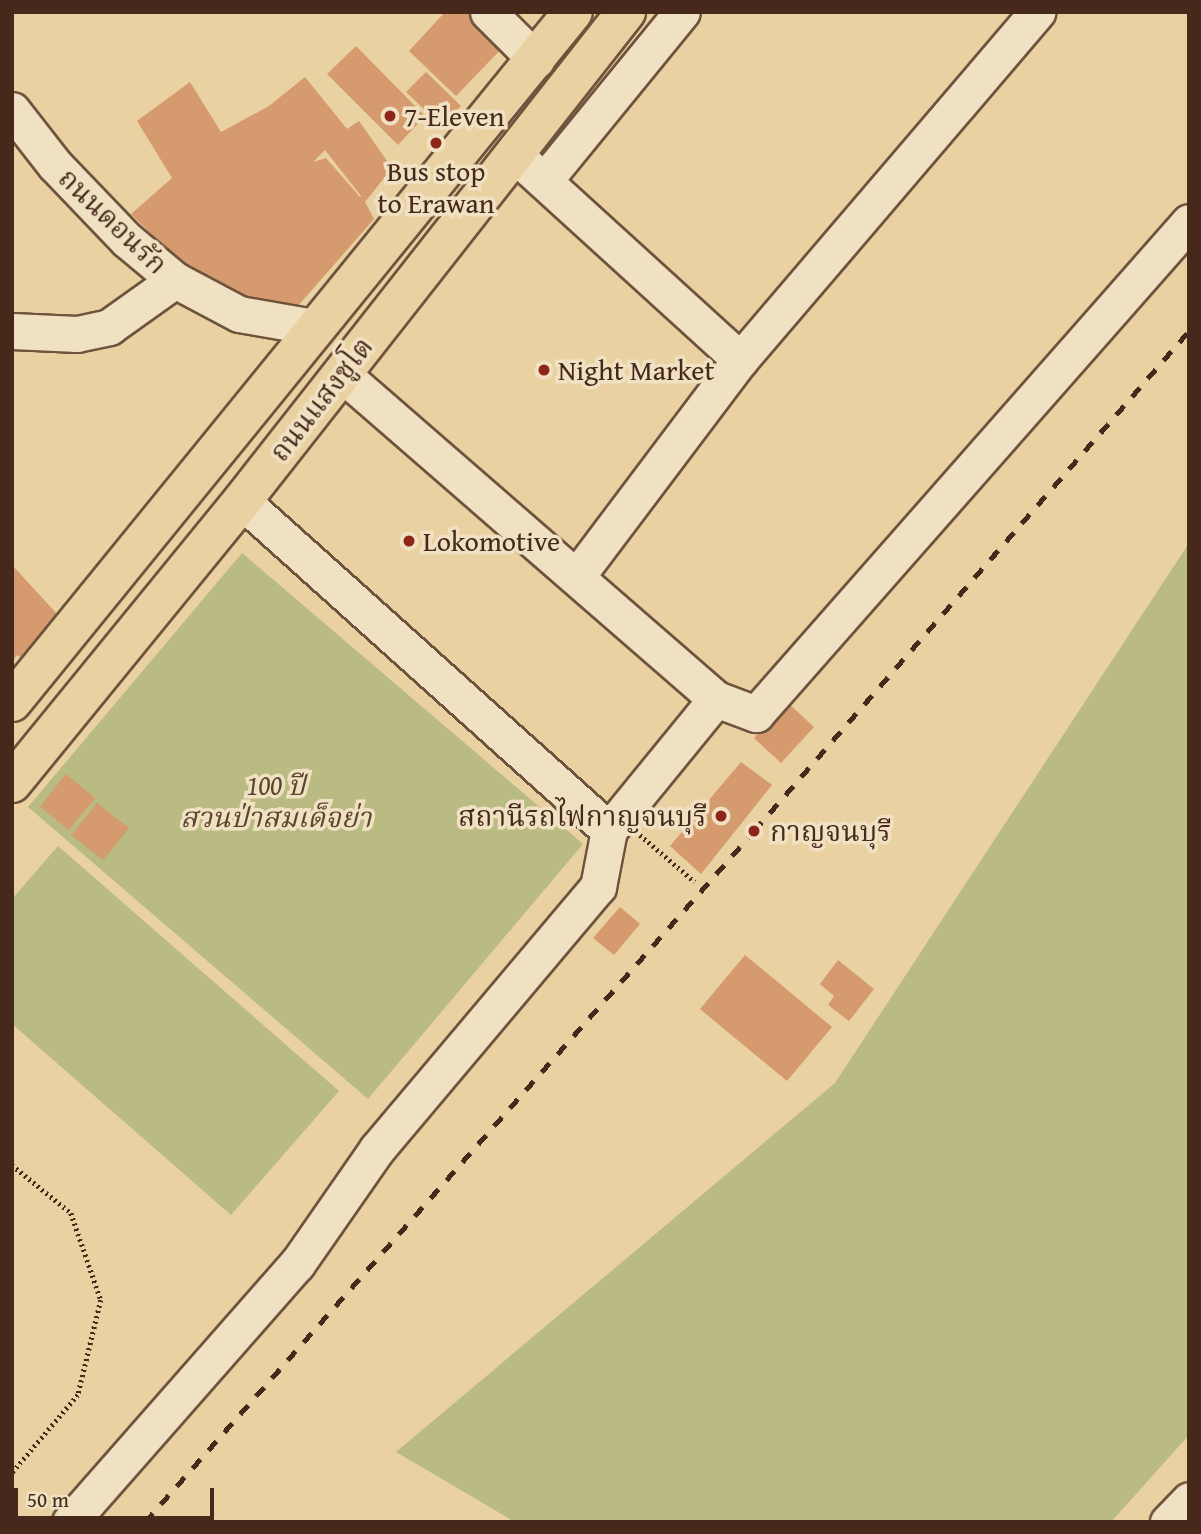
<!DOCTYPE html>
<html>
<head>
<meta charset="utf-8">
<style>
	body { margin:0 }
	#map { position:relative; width:1201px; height:1534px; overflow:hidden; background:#e9d1a2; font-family:"Gentium Book Plus","Noto Serif Thai",serif }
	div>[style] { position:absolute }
	.green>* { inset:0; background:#b9bb83 }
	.building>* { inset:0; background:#d59a6d }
	.path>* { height:4.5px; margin-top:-2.25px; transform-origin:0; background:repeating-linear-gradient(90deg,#46291b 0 2px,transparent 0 5.5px) }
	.roads { filter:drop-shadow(2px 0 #6f533d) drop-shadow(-2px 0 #6f533d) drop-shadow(0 2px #6f533d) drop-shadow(0 -2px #6f533d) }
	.minor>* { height:35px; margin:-17.5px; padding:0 17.5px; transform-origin:17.5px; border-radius:17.5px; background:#f1e1c3 }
	.major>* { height:38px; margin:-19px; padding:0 19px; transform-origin:19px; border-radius:19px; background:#e9d1a2 }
	.rail>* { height:5px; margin-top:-2.5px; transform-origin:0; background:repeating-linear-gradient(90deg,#46291b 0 12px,transparent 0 24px) }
	.dots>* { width:19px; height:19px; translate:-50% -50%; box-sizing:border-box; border:4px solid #f1e1c3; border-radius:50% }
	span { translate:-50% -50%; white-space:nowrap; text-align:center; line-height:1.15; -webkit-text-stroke:7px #f1e1c3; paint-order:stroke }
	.poi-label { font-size:28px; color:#46291b }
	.left { translate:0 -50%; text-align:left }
	.right { translate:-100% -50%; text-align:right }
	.street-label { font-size:28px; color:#46291b }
	.park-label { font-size:28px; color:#5d4630; font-style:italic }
	.frame { position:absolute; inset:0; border:14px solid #46291b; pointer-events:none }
	.scale { position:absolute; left:14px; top:1488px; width:200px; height:32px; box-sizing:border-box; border:4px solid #46291b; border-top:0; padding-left:9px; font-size:21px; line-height:24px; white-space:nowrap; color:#46291b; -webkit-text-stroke:5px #f1e1c3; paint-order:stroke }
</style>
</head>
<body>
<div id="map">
	<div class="green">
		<div style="clip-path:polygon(1189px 543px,1189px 1435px,1111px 1522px,515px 1522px,396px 1452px,835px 1083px)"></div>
		<div style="clip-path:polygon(242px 553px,583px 844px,368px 1099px,28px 807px)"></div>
		<div style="clip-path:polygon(58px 846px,339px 1091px,231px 1215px,12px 1024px,12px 899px)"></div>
	</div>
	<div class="building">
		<div style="clip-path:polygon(445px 12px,473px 12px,506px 44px,456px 96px,409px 51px)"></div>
		<div style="clip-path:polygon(356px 46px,425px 116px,398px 145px,327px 74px)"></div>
		<div style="clip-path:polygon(426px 72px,461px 106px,442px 126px,406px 92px)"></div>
		<div style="clip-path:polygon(evenodd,305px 77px,347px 129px,359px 121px,392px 168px,365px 202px,374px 219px,290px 315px,224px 290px,164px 247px,131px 214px,172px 178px,137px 121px,190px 82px,221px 132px,269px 106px,305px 77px,325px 150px,361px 196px,360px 197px,326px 158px,313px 162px,325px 150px)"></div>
		<div style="clip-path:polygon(12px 565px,58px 615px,31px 664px,17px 655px,12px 662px)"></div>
		<div style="clip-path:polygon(787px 702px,814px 727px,781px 763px,754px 738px)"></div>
		<div style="clip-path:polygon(741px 762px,772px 785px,701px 874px,670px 846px)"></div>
		<div style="clip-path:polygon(66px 774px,95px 798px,69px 830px,40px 807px)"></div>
		<div style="clip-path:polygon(97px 803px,129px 828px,103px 860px,71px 835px)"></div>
		<div style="clip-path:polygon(620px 907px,640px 924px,614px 955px,593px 938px)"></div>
		<div style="clip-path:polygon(745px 955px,832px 1027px,787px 1081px,700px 1009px)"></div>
		<div style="clip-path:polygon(838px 960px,874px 989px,849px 1021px,828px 1005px,834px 996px,820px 984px)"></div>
	</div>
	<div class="path">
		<div style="left:640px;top:835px;width:72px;rotate:40.5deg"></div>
		<div style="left:12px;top:1165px;width:76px;rotate:39.1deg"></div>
		<div style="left:71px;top:1213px;width:92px;rotate:71deg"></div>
		<div style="left:101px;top:1300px;width:98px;rotate:103.6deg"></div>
		<div style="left:78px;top:1395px;width:102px;rotate:130.2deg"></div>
	</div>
	<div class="roads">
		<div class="minor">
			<div style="left:488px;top:12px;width:68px;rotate:45deg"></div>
			<div style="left:12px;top:110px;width:70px;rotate:52deg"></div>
			<div style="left:55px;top:165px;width:104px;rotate:46.2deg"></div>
			<div style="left:127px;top:240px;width:62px;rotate:39.8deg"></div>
			<div style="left:175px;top:280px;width:72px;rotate:28deg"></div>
			<div style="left:239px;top:314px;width:76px;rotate:9.8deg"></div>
			<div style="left:514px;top:154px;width:306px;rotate:42.3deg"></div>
			<div style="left:544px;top:181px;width:218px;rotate:-50.8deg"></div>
			<div style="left:12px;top:331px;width:65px;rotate:2.6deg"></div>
			<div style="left:77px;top:334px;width:33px;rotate:-12deg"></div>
			<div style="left:109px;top:327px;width:81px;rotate:-35.5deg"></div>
			<div style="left:242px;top:501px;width:493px;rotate:41.9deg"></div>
			<div style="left:609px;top:830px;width:169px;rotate:-50.8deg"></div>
			<div style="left:716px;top:699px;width:497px;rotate:-139deg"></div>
			<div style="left:577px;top:576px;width:271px;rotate:-53deg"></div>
			<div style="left:740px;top:360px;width:458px;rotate:-49.5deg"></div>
			<div style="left:716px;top:699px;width:43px;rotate:20.6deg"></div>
			<div style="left:756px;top:714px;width:655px;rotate:-48.65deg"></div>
			<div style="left:70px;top:1522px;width:344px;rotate:-48.7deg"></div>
			<div style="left:297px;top:1264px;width:140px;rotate:-55.2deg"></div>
			<div style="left:377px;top:1149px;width:343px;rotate:-49.9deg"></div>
			<div style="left:598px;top:887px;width:58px;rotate:-79.1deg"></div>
			<div style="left:1168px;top:1522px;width:30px;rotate:-46deg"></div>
		</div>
		<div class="major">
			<div style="left:12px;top:702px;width:889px;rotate:-50.89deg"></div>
			<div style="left:12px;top:783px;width:364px;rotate:-50.8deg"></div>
			<div style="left:242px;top:501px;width:622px;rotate:-51.86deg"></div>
		</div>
	</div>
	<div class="rail">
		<div style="left:145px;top:1522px;width:921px;rotate:-48.61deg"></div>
		<div style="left:754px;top:831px;width:663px;rotate:-48.98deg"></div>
	</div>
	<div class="dots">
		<div style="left:390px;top:116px;background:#8f2418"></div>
		<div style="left:436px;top:143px;background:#8f2418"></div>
		<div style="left:544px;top:370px;background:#8f2418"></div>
		<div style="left:409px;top:541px;background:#8f2418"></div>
		<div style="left:721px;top:816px;background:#8f2418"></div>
		<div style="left:754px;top:831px;background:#8f2418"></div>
	</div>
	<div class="poi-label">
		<span class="left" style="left:404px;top:116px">7-Eleven</span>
		<span style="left:436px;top:187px">Bus stop<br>to Erawan</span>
		<span class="left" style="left:558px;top:370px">Night Market</span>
		<span class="left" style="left:423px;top:541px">Lokomotive</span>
		<span class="right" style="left:707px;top:816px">สถานีรถไฟกาญจนบุรี</span>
		<span class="left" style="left:770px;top:831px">กาญจนบุรี</span>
	</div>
	<div class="street-label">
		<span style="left:113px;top:221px;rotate:44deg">ถนนดอนรัก</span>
		<span style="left:321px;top:399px;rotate:-52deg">ถนนแสงชูโต</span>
	</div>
	<div class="park-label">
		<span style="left:276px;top:801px">100 ปี<br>สวนป่าสมเด็จย่า</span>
	</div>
	<div class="frame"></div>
	<div class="scale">50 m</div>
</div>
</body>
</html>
